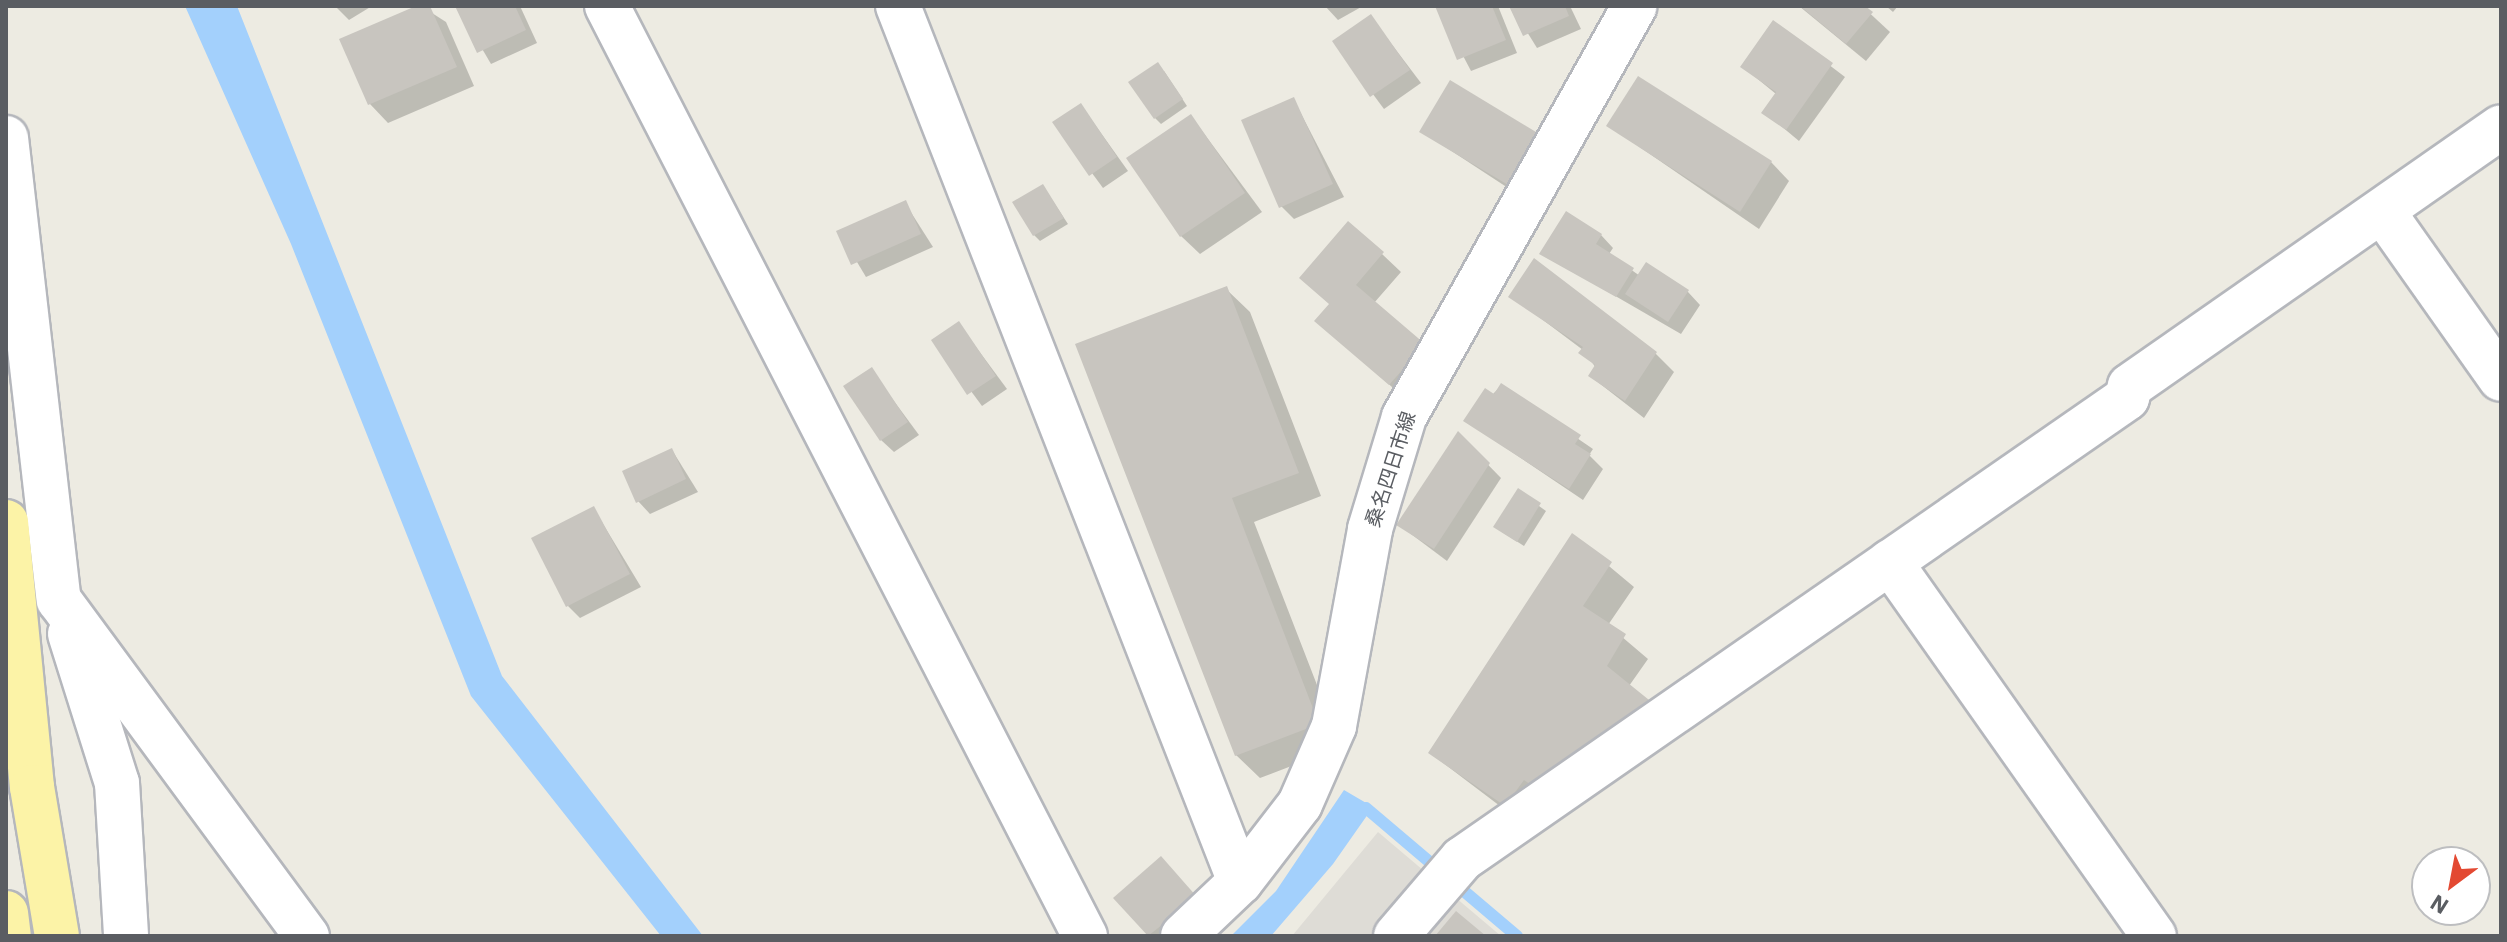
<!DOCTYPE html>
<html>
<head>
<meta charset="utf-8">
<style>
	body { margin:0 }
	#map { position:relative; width:2507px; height:942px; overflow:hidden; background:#edebe2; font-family:"IBM Plex Sans","Noto Sans JP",sans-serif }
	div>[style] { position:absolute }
	.industrial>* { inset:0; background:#dedcd6 }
	.water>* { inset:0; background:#a3d0fc }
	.shadow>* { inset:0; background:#0003 }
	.stream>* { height:12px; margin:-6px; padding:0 6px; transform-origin:6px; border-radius:6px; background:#a3d0fc }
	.building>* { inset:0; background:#c8c5bf }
	.roads { filter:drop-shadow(2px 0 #b5b7bc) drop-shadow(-2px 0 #b5b7bc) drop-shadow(0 2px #b5b7bc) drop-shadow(0 -2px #b5b7bc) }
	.street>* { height:44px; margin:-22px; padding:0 22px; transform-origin:22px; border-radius:22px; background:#fff }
	.secondary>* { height:44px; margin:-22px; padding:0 22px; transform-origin:22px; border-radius:22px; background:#fff }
	.primary>* { height:44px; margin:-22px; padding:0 22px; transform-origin:22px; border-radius:22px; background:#fcf3a7 }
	span { translate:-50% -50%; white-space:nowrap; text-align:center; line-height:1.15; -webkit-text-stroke:6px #fff; paint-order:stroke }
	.street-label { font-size:20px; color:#5a5d62 }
	.frame { position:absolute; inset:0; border:8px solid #5a5d62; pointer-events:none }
	.north { position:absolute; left:2411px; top:846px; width:80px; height:80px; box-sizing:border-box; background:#fff; border:2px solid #bdbec0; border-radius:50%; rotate:212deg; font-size:22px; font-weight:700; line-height:32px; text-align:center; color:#5a5d62 }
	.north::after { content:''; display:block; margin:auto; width:28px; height:36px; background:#e34932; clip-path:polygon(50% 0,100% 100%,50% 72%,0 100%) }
</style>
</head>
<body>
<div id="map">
	<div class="industrial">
		<div style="clip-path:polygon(1378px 832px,1501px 936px,1292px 936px)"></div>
	</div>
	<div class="water">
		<div style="clip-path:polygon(185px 6px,237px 6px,502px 676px,703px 936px,661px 936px,471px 696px,291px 244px)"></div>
		<div style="clip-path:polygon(1344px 790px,1373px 807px,1333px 864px,1271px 936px,1231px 936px,1276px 891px)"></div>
	</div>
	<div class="shadow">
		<div style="clip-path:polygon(372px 6px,349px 20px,335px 6px)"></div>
		<div style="clip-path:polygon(421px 6px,446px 22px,474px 86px,388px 123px,370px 104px,342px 40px)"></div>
		<div style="clip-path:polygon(457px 6px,520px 6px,537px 43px,491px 64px)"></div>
		<div style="clip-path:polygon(1325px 6px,1363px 6px,1338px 20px)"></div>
		<div style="clip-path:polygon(1437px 6px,1498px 6px,1517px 53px,1471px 71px)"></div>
		<div style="clip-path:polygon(1511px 6px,1570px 6px,1581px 29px,1537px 48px)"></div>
		<div style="clip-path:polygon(1799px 6px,1862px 6px,1890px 32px,1866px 61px)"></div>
		<div style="clip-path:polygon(1886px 6px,1898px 6px,1893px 12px)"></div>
		<div style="clip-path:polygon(1371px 17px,1421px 83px,1384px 109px,1334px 42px)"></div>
		<div style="clip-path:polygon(1774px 23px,1845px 77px,1799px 141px,1764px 112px,1776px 94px,1743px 67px)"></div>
		<div style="clip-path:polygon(1164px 71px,1187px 106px,1161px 124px,1155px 118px)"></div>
		<div style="clip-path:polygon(1451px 83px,1528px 201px,1421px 131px)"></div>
		<div style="clip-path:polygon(1294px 100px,1344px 197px,1294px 219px,1281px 206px)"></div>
		<div style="clip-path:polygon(1081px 105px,1128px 171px,1103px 188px,1055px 123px)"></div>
		<div style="clip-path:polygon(1191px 116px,1262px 212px,1200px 254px,1181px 236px)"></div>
		<div style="clip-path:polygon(1609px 126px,1771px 162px,1789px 181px,1759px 229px)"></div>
		<div style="clip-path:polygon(1043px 186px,1068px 224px,1040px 241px,1034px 235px)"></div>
		<div style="clip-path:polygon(905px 203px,933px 247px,866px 277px,839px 232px)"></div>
		<div style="clip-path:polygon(1601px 235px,1613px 248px,1609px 254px,1640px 276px,1688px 292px,1700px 305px,1681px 334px,1541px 253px)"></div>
		<div style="clip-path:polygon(1382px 254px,1401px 272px,1374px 303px,1424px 345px,1409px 402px,1317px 321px,1331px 305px,1301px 278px)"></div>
		<div style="clip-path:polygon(1226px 289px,1250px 312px,1321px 496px,1254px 522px,1341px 747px,1260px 778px,1236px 755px)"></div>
		<div style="clip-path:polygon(1511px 296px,1656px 354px,1674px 372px,1644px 418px,1590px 376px,1596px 368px,1583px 350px)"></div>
		<div style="clip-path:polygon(959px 324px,1007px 389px,982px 406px,934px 341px)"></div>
		<div style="clip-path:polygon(871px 370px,919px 435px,894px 452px,881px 440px)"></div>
		<div style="clip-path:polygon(1501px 386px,1593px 449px,1589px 455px,1603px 469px,1583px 500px,1466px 421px)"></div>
		<div style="clip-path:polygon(1458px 434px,1501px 478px,1447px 561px,1399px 525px)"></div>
		<div style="clip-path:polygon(672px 450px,698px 492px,650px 514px,638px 501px)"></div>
		<div style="clip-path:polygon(1518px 491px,1546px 511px,1524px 546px,1502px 532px)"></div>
		<div style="clip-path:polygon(594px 509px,641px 587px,580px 618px,568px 606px)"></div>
		<div style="clip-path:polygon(1573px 536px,1634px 587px,1608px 625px,1648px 659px,1529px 828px,1430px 753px)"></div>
		<div style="clip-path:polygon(1173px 872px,1180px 936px,1150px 936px,1116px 898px)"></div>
	</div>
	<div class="stream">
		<div style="left:1366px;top:808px;width:198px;rotate:40.3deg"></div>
	</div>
	<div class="building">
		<div style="clip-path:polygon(416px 6px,430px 6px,457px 67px,368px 105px,339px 39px)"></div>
		<div style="clip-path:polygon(455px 6px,515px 6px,526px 30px,477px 53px)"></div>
		<div style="clip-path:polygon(1435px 6px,1492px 6px,1506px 40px,1457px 60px)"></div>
		<div style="clip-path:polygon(1509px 6px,1565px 6px,1569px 16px,1523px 36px)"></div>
		<div style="clip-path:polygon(1800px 6px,1865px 6px,1873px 12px,1846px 44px)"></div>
		<div style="clip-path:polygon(1371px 14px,1410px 70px,1370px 97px,1332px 41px)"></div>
		<div style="clip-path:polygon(1773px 20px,1833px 63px,1786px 130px,1761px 113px,1776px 92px,1740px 67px)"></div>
		<div style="clip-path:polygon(1158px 62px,1183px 99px,1154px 119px,1128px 82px)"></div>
		<div style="clip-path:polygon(1638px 76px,1772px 161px,1740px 212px,1606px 126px)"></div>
		<div style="clip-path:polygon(1450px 80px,1546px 138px,1515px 189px,1419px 132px)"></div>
		<div style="clip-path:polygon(1294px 97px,1333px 184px,1279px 208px,1241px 120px)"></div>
		<div style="clip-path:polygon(1081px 103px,1117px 157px,1089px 176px,1052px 122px)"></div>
		<div style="clip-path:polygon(1191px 114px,1245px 193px,1180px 237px,1126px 158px)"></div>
		<div style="clip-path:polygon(1043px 184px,1064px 218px,1033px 236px,1012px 202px)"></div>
		<div style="clip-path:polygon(906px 200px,921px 234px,851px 265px,836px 231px)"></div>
		<div style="clip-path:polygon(1566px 211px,1602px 234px,1596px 244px,1634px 268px,1616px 297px,1539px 254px)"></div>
		<div style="clip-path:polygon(1348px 221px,1384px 252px,1356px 285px,1425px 344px,1389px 385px,1314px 321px,1329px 304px,1299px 278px)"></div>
		<div style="clip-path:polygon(1534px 258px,1657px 352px,1625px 401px,1588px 376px,1595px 365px,1578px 353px,1583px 347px,1508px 297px)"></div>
		<div style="clip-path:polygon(1646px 262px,1689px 290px,1668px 322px,1625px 294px)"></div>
		<div style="clip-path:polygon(1227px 286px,1299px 473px,1232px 498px,1319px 724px,1235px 756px,1075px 344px)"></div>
		<div style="clip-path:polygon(959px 321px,996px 376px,967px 395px,931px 340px)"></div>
		<div style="clip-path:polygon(872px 367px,908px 422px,880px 441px,843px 386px)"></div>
		<div style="clip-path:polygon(1501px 383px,1581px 435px,1575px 444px,1591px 454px,1569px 489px,1463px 421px,1485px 388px,1494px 394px)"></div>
		<div style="clip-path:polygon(1458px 431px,1490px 463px,1434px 549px,1396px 525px)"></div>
		<div style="clip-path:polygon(672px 448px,686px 479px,636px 503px,622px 471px)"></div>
		<div style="clip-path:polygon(1518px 488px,1541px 503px,1517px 542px,1493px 527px)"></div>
		<div style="clip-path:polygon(594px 506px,630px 574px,566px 607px,531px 538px)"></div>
		<div style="clip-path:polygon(1572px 533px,1612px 562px,1583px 606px,1626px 634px,1607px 666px,1654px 704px,1537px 789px,1524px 780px,1505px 806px,1428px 753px)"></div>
		<div style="clip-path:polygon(1161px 856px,1197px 897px,1148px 936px,1113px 898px)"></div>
		<div style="clip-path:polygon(1456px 911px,1486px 936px,1435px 936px)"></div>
	</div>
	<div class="roads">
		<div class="street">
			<div style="left:607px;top:6px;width:1046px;rotate:62.8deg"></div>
			<div style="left:898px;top:6px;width:940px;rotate:68.67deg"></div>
			<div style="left:6px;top:138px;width:465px;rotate:83.5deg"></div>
			<div style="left:59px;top:600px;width:418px;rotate:53.6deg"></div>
			<div style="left:2383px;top:212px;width:204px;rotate:54.8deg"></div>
			<div style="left:1890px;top:562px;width:458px;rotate:54.8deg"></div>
			<div style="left:70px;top:634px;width:156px;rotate:72.5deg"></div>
			<div style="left:117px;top:783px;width:153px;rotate:86.6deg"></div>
			<div style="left:1396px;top:936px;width:101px;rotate:-49.4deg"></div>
			<div style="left:1462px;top:859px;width:809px;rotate:-34.73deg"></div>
			<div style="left:2127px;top:398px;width:12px;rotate:-76deg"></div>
			<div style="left:2130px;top:386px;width:452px;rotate:-34.9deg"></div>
		</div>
		<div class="secondary">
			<div style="left:1183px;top:936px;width:79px;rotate:-43.5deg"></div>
			<div style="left:1240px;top:882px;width:98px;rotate:-52.4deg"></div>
			<div style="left:1300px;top:804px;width:85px;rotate:-66.4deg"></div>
			<div style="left:1334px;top:726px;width:200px;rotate:-79.6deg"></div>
			<div style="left:1370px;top:529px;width:117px;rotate:-73.1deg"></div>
			<div style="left:1404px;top:417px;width:471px;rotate:-60.7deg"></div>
		</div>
		<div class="primary">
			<div style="left:6px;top:522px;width:266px;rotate:84.4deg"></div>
			<div style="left:32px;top:787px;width:151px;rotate:80.5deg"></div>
			<div style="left:6px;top:913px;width:23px;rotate:83deg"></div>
		</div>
	</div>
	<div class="street-label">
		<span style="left:1390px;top:469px;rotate:-72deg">桑名四日市線</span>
	</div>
	<div class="frame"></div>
	<div class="north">N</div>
</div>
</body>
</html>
